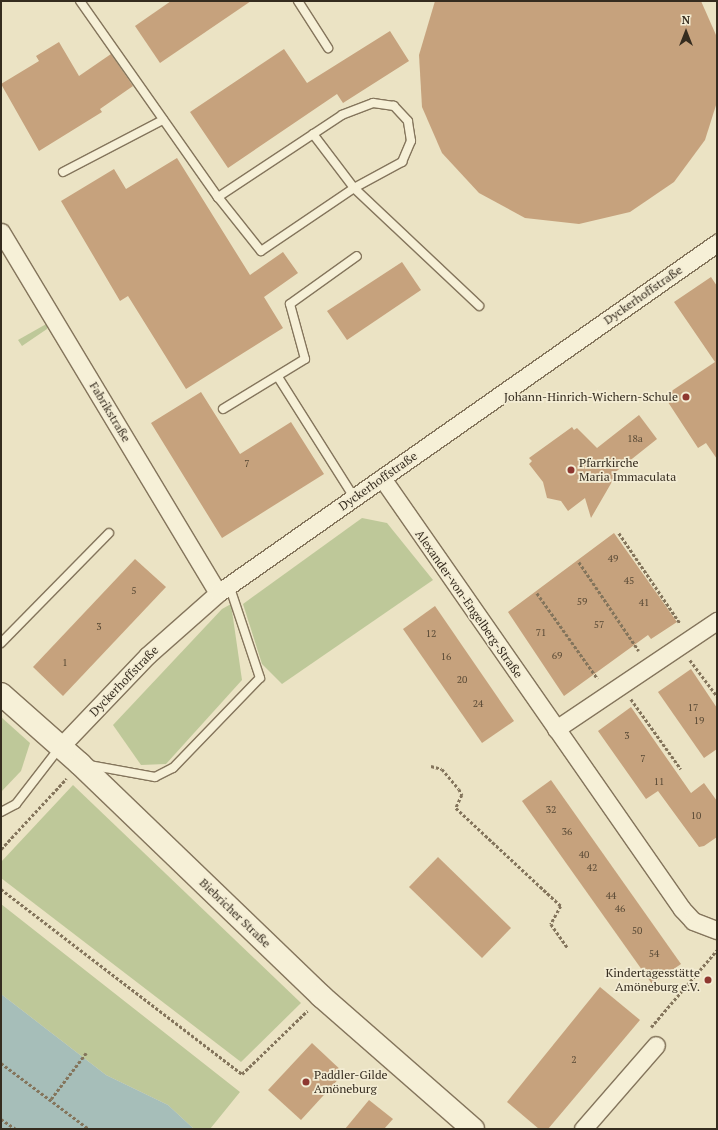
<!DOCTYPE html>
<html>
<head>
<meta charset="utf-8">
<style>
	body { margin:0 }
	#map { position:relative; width:718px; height:1130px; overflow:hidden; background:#ebe3c4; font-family:"PT Serif",serif }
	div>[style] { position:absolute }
	.green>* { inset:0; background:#bec899 }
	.water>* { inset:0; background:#a6beb9 }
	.building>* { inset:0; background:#c6a27d }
	.path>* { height:2.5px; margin-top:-1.25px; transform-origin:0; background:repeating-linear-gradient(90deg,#84755c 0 3px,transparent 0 5px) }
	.roads { filter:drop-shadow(1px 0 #84755c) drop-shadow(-1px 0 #84755c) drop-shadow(0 1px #84755c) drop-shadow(0 -1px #84755c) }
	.lane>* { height:8px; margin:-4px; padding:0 4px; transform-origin:4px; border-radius:4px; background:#f6f0d7 }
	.street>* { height:17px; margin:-8.5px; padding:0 8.5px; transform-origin:8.5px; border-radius:8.5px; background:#f6f0d7 }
	.secondary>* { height:22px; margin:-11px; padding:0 11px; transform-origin:11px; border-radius:11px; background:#f6f0d7 }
	.dots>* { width:11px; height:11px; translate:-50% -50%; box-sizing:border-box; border:2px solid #f3ecd3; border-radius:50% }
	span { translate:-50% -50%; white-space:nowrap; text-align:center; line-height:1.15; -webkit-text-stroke:3.5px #f3ecd3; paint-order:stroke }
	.number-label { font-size:10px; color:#594a36 }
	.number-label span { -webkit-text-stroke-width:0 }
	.street-label { font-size:12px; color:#352c1f }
	.poi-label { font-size:12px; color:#352c1f }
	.right { translate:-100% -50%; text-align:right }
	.left { translate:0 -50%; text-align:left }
	.frame { position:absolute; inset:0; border:2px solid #352c1f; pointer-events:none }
	.north { position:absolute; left:666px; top:12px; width:40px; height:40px; -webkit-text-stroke:3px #f3ecd3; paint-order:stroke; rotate:0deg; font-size:11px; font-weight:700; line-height:16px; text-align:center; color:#352c1f }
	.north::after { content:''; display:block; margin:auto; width:14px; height:18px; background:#352c1f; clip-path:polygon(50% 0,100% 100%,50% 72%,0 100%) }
</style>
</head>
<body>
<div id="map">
	<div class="green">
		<div style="clip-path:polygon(48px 323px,47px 329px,22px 346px,18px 340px)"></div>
		<div style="clip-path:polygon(362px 518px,387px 523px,433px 580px,282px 684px,262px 664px,243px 604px)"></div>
		<div style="clip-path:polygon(231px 604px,242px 680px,166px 764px,141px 765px,113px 725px,222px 609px)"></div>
		<div style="clip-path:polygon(1px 717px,30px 743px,21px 771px,1px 792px)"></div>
		<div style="clip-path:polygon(73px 785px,301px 1003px,241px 1062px,1px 878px,1px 862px)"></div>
		<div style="clip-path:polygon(1px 904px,240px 1092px,210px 1129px,194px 1129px,168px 1105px,106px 1075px,1px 994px)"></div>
	</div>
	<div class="water">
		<div style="clip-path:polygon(1px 994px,106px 1075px,168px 1105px,194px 1129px,1px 1129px)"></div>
	</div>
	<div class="building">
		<div style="clip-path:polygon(171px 1px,251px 1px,160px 63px,135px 26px)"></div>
		<div style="clip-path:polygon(435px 1px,701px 1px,716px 35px,717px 46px,717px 102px,705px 140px,674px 182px,630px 212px,579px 224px,525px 218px,479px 193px,442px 153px,422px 107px,419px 55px)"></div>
		<div style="clip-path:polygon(390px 31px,409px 61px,343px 103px,337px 94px,228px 168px,190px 112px,284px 49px,307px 83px)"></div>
		<div style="clip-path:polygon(59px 42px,79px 76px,111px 54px,133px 86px,100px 109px,102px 112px,39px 151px,1px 84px,39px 61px,36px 56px)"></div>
		<div style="clip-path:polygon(177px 158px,250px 275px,283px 252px,298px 273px,264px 297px,283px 328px,186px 389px,128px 296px,120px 301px,61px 201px,114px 169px,126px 189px)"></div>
		<div style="clip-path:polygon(402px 262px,421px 290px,347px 340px,327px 311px)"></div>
		<div style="clip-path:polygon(711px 277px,717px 286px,717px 459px,706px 443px,698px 448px,664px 396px,715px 362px,674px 302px)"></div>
		<div style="clip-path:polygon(201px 392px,240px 454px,291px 422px,324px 474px,222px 538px,151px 423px)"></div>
		<div style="clip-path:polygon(639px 415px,657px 439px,613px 474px,613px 480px,591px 518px,585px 498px,568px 511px,561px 501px,547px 498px,543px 482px,529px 464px,532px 461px,529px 458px,572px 427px,574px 430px,577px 428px,597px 448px)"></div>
		<div style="clip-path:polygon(614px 533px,677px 622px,651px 639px,648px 635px,564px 696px,508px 612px)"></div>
		<div style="clip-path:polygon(135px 559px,166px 587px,63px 696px,33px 667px)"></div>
		<div style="clip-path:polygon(435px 606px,514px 721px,482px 743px,403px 629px)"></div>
		<div style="clip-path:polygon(691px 669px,717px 708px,717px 749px,704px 758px,658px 692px)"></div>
		<div style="clip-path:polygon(631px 707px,691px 793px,704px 783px,717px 801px,717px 837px,704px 846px,699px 847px,658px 791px,646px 799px,598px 731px)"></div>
		<div style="clip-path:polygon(551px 780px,681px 964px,652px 984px,522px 801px)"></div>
		<div style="clip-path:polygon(438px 857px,511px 928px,482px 958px,409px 887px)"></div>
		<div style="clip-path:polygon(600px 987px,640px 1020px,548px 1129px,539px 1129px,507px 1102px)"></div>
		<div style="clip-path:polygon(312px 1043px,344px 1073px,301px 1120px,268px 1090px)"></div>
		<div style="clip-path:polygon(369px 1100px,393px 1119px,384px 1129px,345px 1129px)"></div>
	</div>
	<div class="path">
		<div style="left:619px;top:533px;width:109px;rotate:55.9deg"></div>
		<div style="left:579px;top:562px;width:107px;rotate:56deg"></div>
		<div style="left:537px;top:593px;width:105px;rotate:54.7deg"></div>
		<div style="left:690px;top:660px;width:45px;rotate:53.1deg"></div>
		<div style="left:631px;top:699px;width:86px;rotate:54.5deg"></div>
		<div style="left:431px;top:766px;width:11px;rotate:15deg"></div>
		<div style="left:442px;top:769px;width:26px;rotate:50deg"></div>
		<div style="left:459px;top:789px;width:7px;rotate:63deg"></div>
		<div style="left:462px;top:795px;width:14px;rotate:115deg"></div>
		<div style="left:456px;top:808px;width:144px;rotate:43deg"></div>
		<div style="left:561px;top:906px;width:21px;rotate:119deg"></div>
		<div style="left:551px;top:924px;width:29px;rotate:55deg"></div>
		<div style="left:1px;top:849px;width:96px;rotate:-47.1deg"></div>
		<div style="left:1px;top:889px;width:304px;rotate:37.5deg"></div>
		<div style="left:242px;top:1074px;width:91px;rotate:-44.1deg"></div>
		<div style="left:651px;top:1027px;width:101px;rotate:-49.4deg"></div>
		<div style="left:1px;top:1063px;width:110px;rotate:36.9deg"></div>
		<div style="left:51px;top:1099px;width:58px;rotate:-52.7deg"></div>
		<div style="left:1px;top:1119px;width:18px;rotate:34deg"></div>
	</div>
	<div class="roads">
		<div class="lane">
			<div style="left:80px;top:1px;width:240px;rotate:54.9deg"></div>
			<div style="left:218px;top:197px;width:69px;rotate:51.5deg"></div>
			<div style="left:261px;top:251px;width:112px;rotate:-34.1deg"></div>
			<div style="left:354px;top:188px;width:55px;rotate:-28.4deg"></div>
			<div style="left:402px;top:162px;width:23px;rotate:-67deg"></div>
			<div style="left:411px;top:141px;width:20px;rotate:-99deg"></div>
			<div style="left:408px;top:121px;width:21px;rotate:-133deg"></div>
			<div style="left:394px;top:106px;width:21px;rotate:-172deg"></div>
			<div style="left:373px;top:103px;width:33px;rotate:159deg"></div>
			<div style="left:342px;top:115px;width:149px;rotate:146.5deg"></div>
			<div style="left:298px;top:1px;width:56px;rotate:57.4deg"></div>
			<div style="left:313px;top:134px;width:68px;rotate:52.8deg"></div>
			<div style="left:354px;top:188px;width:172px;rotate:43.3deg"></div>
			<div style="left:63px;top:172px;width:113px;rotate:-27.5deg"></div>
			<div style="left:278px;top:377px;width:142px;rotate:57.7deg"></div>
			<div style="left:223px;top:409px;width:96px;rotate:-31.4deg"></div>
			<div style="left:305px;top:359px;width:57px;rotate:-105.3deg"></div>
			<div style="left:290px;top:304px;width:82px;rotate:-35.6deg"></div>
			<div style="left:1px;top:643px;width:154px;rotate:-45.5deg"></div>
			<div style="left:89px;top:765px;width:67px;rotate:10.3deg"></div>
			<div style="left:155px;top:777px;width:20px;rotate:-27deg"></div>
			<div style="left:173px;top:768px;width:125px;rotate:-46deg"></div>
			<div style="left:260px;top:678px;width:98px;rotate:-108.4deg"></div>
			<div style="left:1px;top:812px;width:17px;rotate:-28deg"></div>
			<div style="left:16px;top:804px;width:72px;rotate:-52.3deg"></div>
		</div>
		<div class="street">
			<div style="left:1px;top:232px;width:421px;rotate:59deg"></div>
			<div style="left:382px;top:478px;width:525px;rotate:55.16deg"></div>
			<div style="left:682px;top:909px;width:16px;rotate:47deg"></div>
			<div style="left:693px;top:921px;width:26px;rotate:21deg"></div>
			<div style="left:556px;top:729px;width:194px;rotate:-33.9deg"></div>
			<div style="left:61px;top:746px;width:126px;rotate:-46.3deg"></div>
			<div style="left:148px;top:655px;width:94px;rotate:-41.5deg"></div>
			<div style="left:218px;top:593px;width:610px;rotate:-35.05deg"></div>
			<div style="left:583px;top:1129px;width:111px;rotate:-49deg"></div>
		</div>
		<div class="secondary">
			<div style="left:1px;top:694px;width:106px;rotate:41.5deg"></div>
			<div style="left:80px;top:764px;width:335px;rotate:43.9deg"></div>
			<div style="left:321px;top:996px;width:202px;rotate:41.2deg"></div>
		</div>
	</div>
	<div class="dots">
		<div style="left:686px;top:397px;background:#8e3830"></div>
		<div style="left:571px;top:470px;background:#8e3830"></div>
		<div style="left:708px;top:980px;background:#8e3830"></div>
		<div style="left:306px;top:1082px;background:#8e3830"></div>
	</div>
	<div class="number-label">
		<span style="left:635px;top:439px">18a</span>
		<span style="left:247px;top:464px">7</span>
		<span style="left:613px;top:559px">49</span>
		<span style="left:629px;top:581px">45</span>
		<span style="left:134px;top:591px">5</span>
		<span style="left:582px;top:602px">59</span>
		<span style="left:644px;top:603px">41</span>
		<span style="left:599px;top:625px">57</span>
		<span style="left:99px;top:627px">3</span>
		<span style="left:541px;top:633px">71</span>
		<span style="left:431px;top:634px">12</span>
		<span style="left:557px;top:656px">69</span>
		<span style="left:446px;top:657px">16</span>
		<span style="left:65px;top:663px">1</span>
		<span style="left:462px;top:680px">20</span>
		<span style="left:478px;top:704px">24</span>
		<span style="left:693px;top:708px">17</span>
		<span style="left:699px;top:721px">19</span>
		<span style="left:627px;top:736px">3</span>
		<span style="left:643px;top:759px">7</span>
		<span style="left:659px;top:782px">11</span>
		<span style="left:551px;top:810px">32</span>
		<span style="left:696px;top:816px">10</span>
		<span style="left:567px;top:832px">36</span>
		<span style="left:584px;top:855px">40</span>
		<span style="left:592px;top:868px">42</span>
		<span style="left:611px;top:896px">44</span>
		<span style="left:620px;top:909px">46</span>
		<span style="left:637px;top:931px">50</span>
		<span style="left:654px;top:954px">54</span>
		<span style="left:574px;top:1060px">2</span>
	</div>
	<div class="street-label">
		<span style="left:643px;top:295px;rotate:-35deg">Dyckerhoffstraße</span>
		<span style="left:110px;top:412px;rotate:59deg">Fabrikstraße</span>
		<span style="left:378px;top:481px;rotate:-35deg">Dyckerhoffstraße</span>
		<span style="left:469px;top:604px;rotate:55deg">Alexander-von-Engelberg-Straße</span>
		<span style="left:124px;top:681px;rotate:-46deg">Dyckerhoffstraße</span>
		<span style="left:235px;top:913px;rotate:44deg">Biebricher Straße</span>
	</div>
	<div class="poi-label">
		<span class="right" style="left:678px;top:397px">Johann-Hinrich-Wichern-Schule</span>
		<span class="left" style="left:579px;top:470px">Pfarrkirche<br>Maria Immaculata</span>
		<span class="right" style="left:700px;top:980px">Kindertagesstätte<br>Amöneburg e.V.</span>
		<span class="left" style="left:314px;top:1082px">Paddler-Gilde<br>Amöneburg</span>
	</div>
	<div class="frame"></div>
	<div class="north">N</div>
</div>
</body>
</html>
